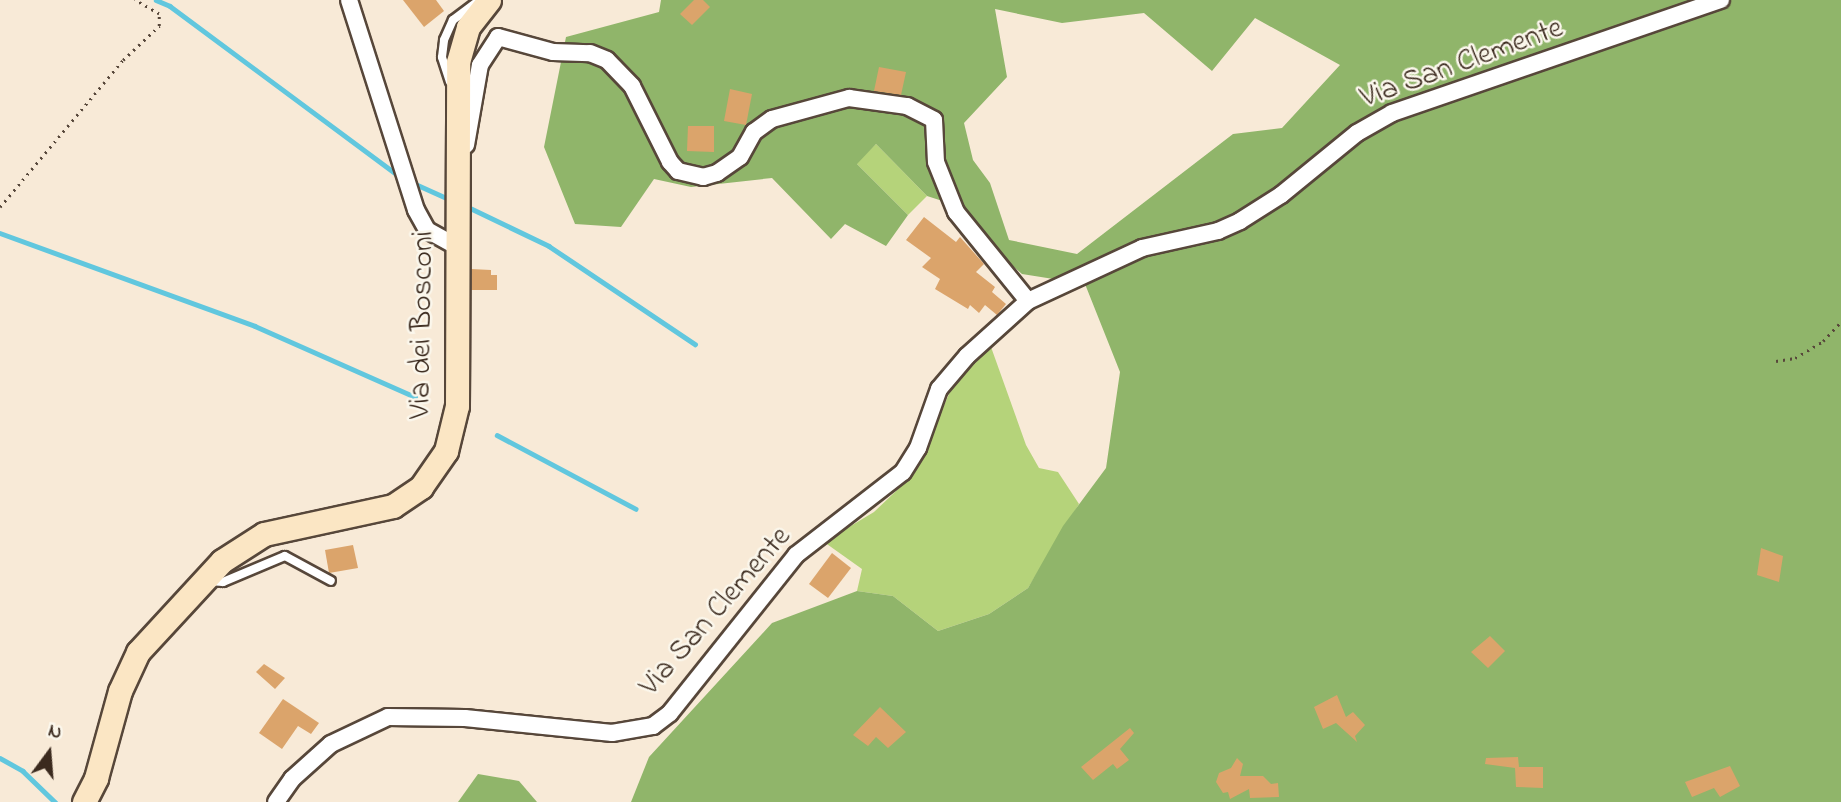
<!DOCTYPE html>
<html>
<head>
<meta charset="utf-8">
<style>
	body { margin:0 }
	#map { position:relative; width:1841px; height:802px; overflow:hidden; background:#f8ead7; font-family:"Indie Flower",sans-serif }
	div>[style] { position:absolute }
	.green>* { inset:0; background:#b5d37a }
	.forest>* { inset:0; background:#90b56a }
	.stream>* { height:4.5px; margin:-2.25px; padding:0 2.25px; transform-origin:2.25px; border-radius:2.25px; background:#61c7de }
	.building>* { inset:0; background:#dba46b }
	.path>* { height:2.5px; margin-top:-1.25px; transform-origin:0; background:repeating-linear-gradient(90deg,#57473a 0 2px,transparent 0 7px) }
	.roads { filter:drop-shadow(2px 0 #57473a) drop-shadow(-2px 0 #57473a) drop-shadow(0 2px #57473a) drop-shadow(0 -2px #57473a) }
	.lane>* { height:8px; margin:-4px; padding:0 4px; transform-origin:4px; border-radius:4px; background:#fff }
	.street>* { height:16px; margin:-8px; padding:0 8px; transform-origin:8px; border-radius:8px; background:#fff }
	.secondary>* { height:23px; margin:-11.5px; padding:0 11.5px; transform-origin:11.5px; border-radius:11.5px; background:#fbe6c4 }
	span { translate:-50% -50%; white-space:nowrap; text-align:center; line-height:1.15; -webkit-text-stroke:5px #fbf7ec; paint-order:stroke }
	.street-label { font-size:30px; color:#3b2a1e }
	.north { position:absolute; left:14px; top:718px; width:70px; height:70px; -webkit-text-stroke:5px #fbf7ec; paint-order:stroke; rotate:16deg; font-size:19px; font-weight:700; line-height:28px; text-align:center; color:#3b2a1e }
	.north::after { content:''; display:block; margin:auto; width:24px; height:32px; background:#3b2a1e; clip-path:polygon(50% 0,100% 100%,50% 72%,0 100%) }
</style>
</head>
<body>
<div id="map">
	<div class="green">
		<div style="clip-path:polygon(876px 144px,927px 196px,908px 215px,856px 163px)"></div>
		<div style="clip-path:polygon(991px 347px,1026px 445px,1039px 468px,1058px 472px,1079px 504px,1028px 588px,989px 614px,938px 631px,893px 596px,857px 591px,862px 569px,824px 542px,874px 512px,914px 474px,952px 387px)"></div>
	</div>
	<div class="forest">
		<div style="clip-path:polygon(evenodd,661px 0,1841px 0,1841px 802px,631px 802px,649px 757px,772px 623px,857px 591px,893px 596px,938px 631px,989px 614px,1028px 588px,1063px 526px,1106px 468px,1120px 372px,1085px 284px,1022px 274px,989px 245px,958px 206px,927px 196px,876px 144px,857px 164px,908px 215px,886px 246px,845px 224px,831px 239px,772px 178px,691px 187px,654px 179px,621px 227px,575px 224px,544px 147px,566px 37px,659px 12px,661px 0,995px 9px,1062px 23px,1144px 13px,1212px 71px,1255px 18px,1340px 65px,1282px 128px,1233px 134px,1077px 254px,1009px 240px,990px 183px,973px 160px,964px 123px,1007px 77px,995px 9px)"></div>
		<div style="clip-path:polygon(478px 774px,519px 781px,537px 802px,458px 802px)"></div>
	</div>
	<div class="stream">
		<div style="left:156px;top:0;width:15px;rotate:23deg"></div>
		<div style="left:170px;top:6px;width:287px;rotate:36.6deg"></div>
		<div style="left:411px;top:182px;width:44px;rotate:24.2deg"></div>
		<div style="left:466px;top:206px;width:92px;rotate:25.7deg"></div>
		<div style="left:549px;top:246px;width:176px;rotate:33.9deg"></div>
		<div style="left:0;top:233px;width:271px;rotate:20deg"></div>
		<div style="left:255px;top:326px;width:175px;rotate:23.9deg"></div>
		<div style="left:497px;top:435px;width:157px;rotate:28deg"></div>
		<div style="left:0;top:758px;width:26px;rotate:29deg"></div>
		<div style="left:23px;top:771px;width:45px;rotate:44.1deg"></div>
	</div>
	<div class="building">
		<div style="clip-path:polygon(403px 0,436px 0,444px 11px,424px 27px)"></div>
		<div style="clip-path:polygon(694px 0,703px 0,710px 7px,692px 25px,680px 14px)"></div>
		<div style="clip-path:polygon(879px 67px,906px 72px,901px 95px,874px 91px)"></div>
		<div style="clip-path:polygon(730px 89px,752px 94px,746px 125px,724px 121px)"></div>
		<div style="clip-path:polygon(688px 126px,714px 126px,714px 152px,687px 151px)"></div>
		<div style="clip-path:polygon(924px 217px,956px 242px,960px 237px,984px 264px,976px 272px,995px 287px,992px 292px,1006px 304px,997px 315px,985px 305px,979px 313px,970px 305px,968px 309px,935px 289px,940px 279px,922px 267px,931px 258px,906px 240px)"></div>
		<div style="clip-path:polygon(471px 269px,491px 270px,491px 275px,497px 275px,497px 290px,471px 290px)"></div>
		<div style="clip-path:polygon(353px 545px,358px 568px,329px 573px,325px 550px)"></div>
		<div style="clip-path:polygon(1761px 548px,1783px 556px,1779px 582px,1757px 575px)"></div>
		<div style="clip-path:polygon(832px 553px,851px 568px,828px 598px,809px 584px)"></div>
		<div style="clip-path:polygon(1490px 636px,1505px 651px,1488px 668px,1471px 652px)"></div>
		<div style="clip-path:polygon(264px 664px,285px 678px,275px 689px,256px 672px)"></div>
		<div style="clip-path:polygon(1337px 695px,1346px 717px,1353px 712px,1365px 725px,1355px 736px,1357px 742px,1336px 723px,1323px 729px,1314px 707px)"></div>
		<div style="clip-path:polygon(283px 699px,319px 723px,311px 734px,298px 726px,282px 749px,259px 733px)"></div>
		<div style="clip-path:polygon(880px 707px,906px 732px,888px 748px,876px 737px,868px 746px,853px 735px)"></div>
		<div style="clip-path:polygon(1130px 728px,1134px 733px,1120px 749px,1129px 760px,1117px 769px,1113px 764px,1093px 780px,1081px 767px)"></div>
		<div style="clip-path:polygon(1518px 757px,1519px 767px,1543px 767px,1543px 788px,1516px 787px,1515px 768px,1485px 764px,1486px 758px)"></div>
		<div style="clip-path:polygon(1237px 758px,1243px 764px,1240px 776px,1263px 776px,1271px 784px,1278px 783px,1279px 797px,1250px 798px,1249px 789px,1230px 799px,1228px 792px,1223px 793px,1216px 782px,1219px 773px,1231px 768px)"></div>
		<div style="clip-path:polygon(1730px 766px,1740px 786px,1720px 797px,1714px 788px,1692px 797px,1685px 782px)"></div>
	</div>
	<div class="path">
		<div style="left:0;top:207px;width:192px;rotate:-50.1deg"></div>
		<div style="left:123px;top:60px;width:50px;rotate:-43.4deg"></div>
		<div style="left:159px;top:26px;width:12px;rotate:-90deg"></div>
		<div style="left:159px;top:14px;width:28px;rotate:-150deg"></div>
		<div style="left:1776px;top:361px;width:19px;rotate:-9deg"></div>
		<div style="left:1795px;top:358px;width:33px;rotate:-31deg"></div>
		<div style="left:1823px;top:341px;width:26px;rotate:-47deg"></div>
	</div>
	<div class="roads">
		<div class="lane">
			<div style="left:450px;top:82px;width:26px;rotate:-108deg"></div>
			<div style="left:442px;top:57px;width:17px;rotate:-83deg"></div>
			<div style="left:444px;top:40px;width:22px;rotate:-66deg"></div>
			<div style="left:453px;top:20px;width:30px;rotate:-37deg"></div>
			<div style="left:209px;top:581px;width:14px;rotate:4deg"></div>
			<div style="left:223px;top:582px;width:67px;rotate:-22.8deg"></div>
			<div style="left:285px;top:556px;width:52px;rotate:28.5deg"></div>
		</div>
		<div class="street">
			<div style="left:349px;top:0;width:220px;rotate:72.3deg"></div>
			<div style="left:416px;top:210px;width:23px;rotate:61deg"></div>
			<div style="left:427px;top:230px;width:33px;rotate:29deg"></div>
			<div style="left:466px;top:145px;width:81px;rotate:-80.1deg"></div>
			<div style="left:480px;top:65px;width:33px;rotate:-57deg"></div>
			<div style="left:498px;top:37px;width:57px;rotate:15.3deg"></div>
			<div style="left:553px;top:52px;width:37px;rotate:2deg"></div>
			<div style="left:590px;top:53px;width:18px;rotate:22deg"></div>
			<div style="left:607px;top:60px;width:36px;rotate:46deg"></div>
			<div style="left:632px;top:86px;width:85px;rotate:63.4deg"></div>
			<div style="left:670px;top:162px;width:12px;rotate:48deg"></div>
			<div style="left:678px;top:171px;width:26px;rotate:13deg"></div>
			<div style="left:703px;top:177px;width:15px;rotate:-16deg"></div>
			<div style="left:717px;top:173px;width:28px;rotate:-35deg"></div>
			<div style="left:740px;top:157px;width:29px;rotate:-61deg"></div>
			<div style="left:754px;top:132px;width:22px;rotate:-36deg"></div>
			<div style="left:772px;top:119px;width:80px;rotate:-15.3deg"></div>
			<div style="left:849px;top:98px;width:59px;rotate:7.9deg"></div>
			<div style="left:907px;top:106px;width:30px;rotate:27deg"></div>
			<div style="left:934px;top:120px;width:42px;rotate:87.3deg"></div>
			<div style="left:936px;top:162px;width:54px;rotate:68.2deg"></div>
			<div style="left:956px;top:212px;width:114px;rotate:51deg"></div>
			<div style="left:276px;top:802px;width:28px;rotate:-55deg"></div>
			<div style="left:292px;top:779px;width:52px;rotate:-41.9deg"></div>
			<div style="left:331px;top:744px;width:63px;rotate:-25.3deg"></div>
			<div style="left:388px;top:717px;width:77px;rotate:0.7deg"></div>
			<div style="left:465px;top:718px;width:148px;rotate:5.8deg"></div>
			<div style="left:612px;top:733px;width:42px;rotate:-9.7deg"></div>
			<div style="left:653px;top:726px;width:21px;rotate:-37deg"></div>
			<div style="left:670px;top:713px;width:202px;rotate:-51.4deg"></div>
			<div style="left:796px;top:555px;width:135px;rotate:-37.8deg"></div>
			<div style="left:903px;top:472px;width:28px;rotate:-58deg"></div>
			<div style="left:918px;top:448px;width:63px;rotate:-70.4deg"></div>
			<div style="left:939px;top:389px;width:43px;rotate:-49.7deg"></div>
			<div style="left:967px;top:356px;width:82px;rotate:-42deg"></div>
			<div style="left:1028px;top:301px;width:126px;rotate:-24.9deg"></div>
			<div style="left:1142px;top:248px;width:78px;rotate:-12.6deg"></div>
			<div style="left:1218px;top:231px;width:24px;rotate:-24deg"></div>
			<div style="left:1240px;top:221px;width:49px;rotate:-32.4deg"></div>
			<div style="left:1281px;top:195px;width:98px;rotate:-39.2deg"></div>
			<div style="left:1357px;top:133px;width:40px;rotate:-29.7deg"></div>
			<div style="left:1392px;top:113px;width:348px;rotate:-19deg"></div>
		</div>
		<div class="secondary">
			<div style="left:84px;top:802px;width:27px;rotate:-63deg"></div>
			<div style="left:96px;top:778px;width:90px;rotate:-74.6deg"></div>
			<div style="left:120px;top:691px;width:43px;rotate:-65.2deg"></div>
			<div style="left:138px;top:652px;width:124px;rotate:-47.3deg"></div>
			<div style="left:222px;top:561px;width:50px;rotate:-32.7deg"></div>
			<div style="left:264px;top:534px;width:132px;rotate:-12.2deg"></div>
			<div style="left:393px;top:506px;width:34px;rotate:-34deg"></div>
			<div style="left:421px;top:487px;width:44px;rotate:-55.2deg"></div>
			<div style="left:446px;top:451px;width:46px;rotate:-76.3deg"></div>
			<div style="left:457px;top:406px;width:344px;rotate:-89.8deg"></div>
			<div style="left:458px;top:62px;width:36px;rotate:-74deg"></div>
			<div style="left:468px;top:27px;width:34px;rotate:-52deg"></div>
		</div>
	</div>
	<div class="street-label">
		<span style="left:1462px;top:64px;rotate:-20deg">Via San Clemente</span>
		<span style="left:423px;top:325px;rotate:-89deg">Via dei Bosconi</span>
		<span style="left:716px;top:612px;rotate:-49deg">Via San Clemente</span>
	</div>
	<div class="north">N</div>
</div>
</body>
</html>
